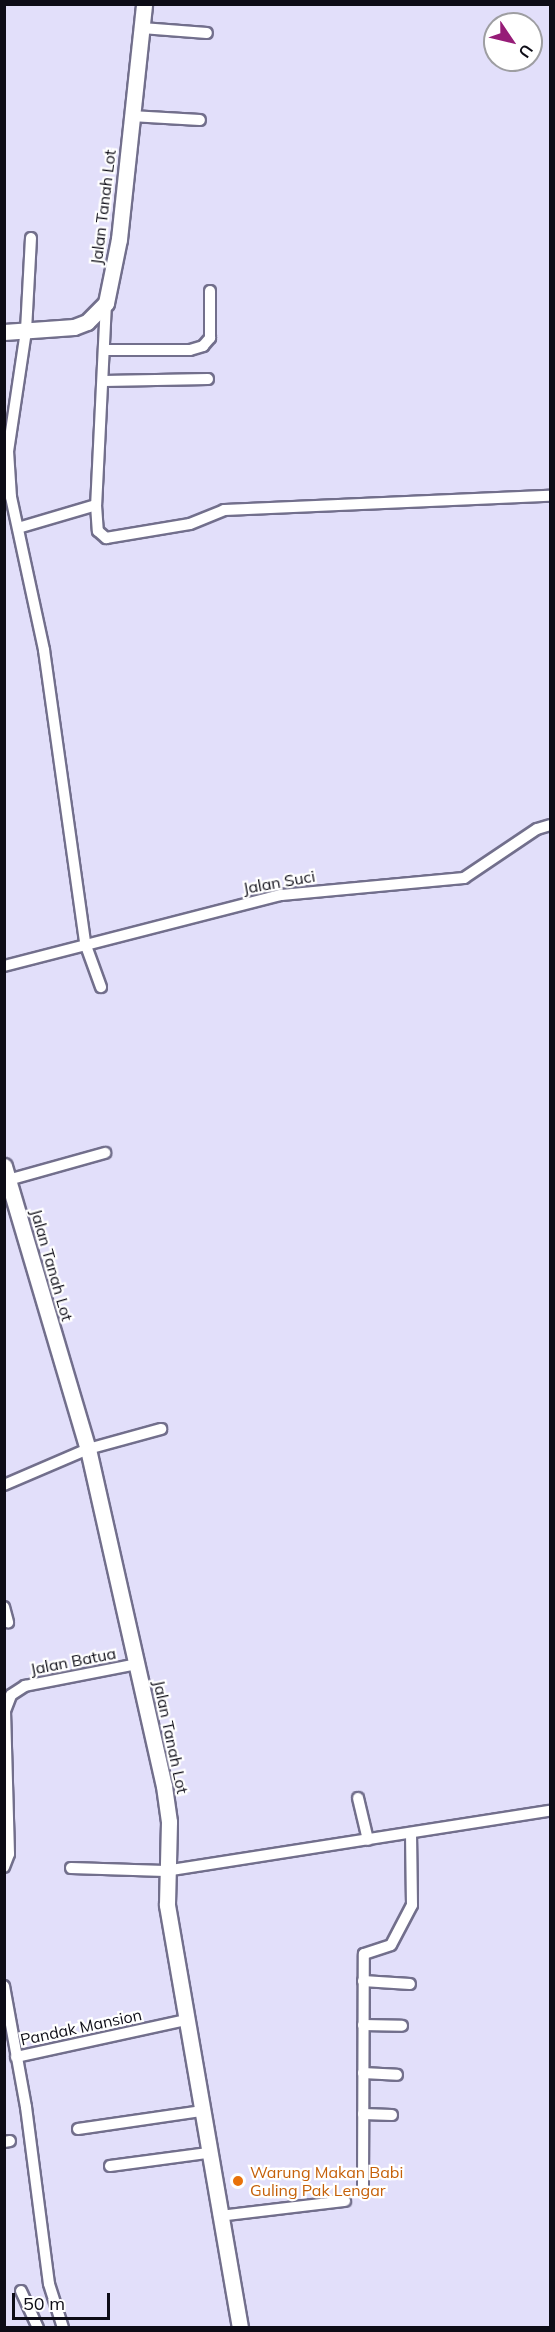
<!DOCTYPE html>
<html>
<head>
<meta charset="utf-8">
<style>
	body { margin:0 }
	#map { position:relative; width:555px; height:2332px; overflow:hidden; background:#e2dffa; font-family:Mulish,sans-serif }
	div>[style] { position:absolute }
	.roads { filter:drop-shadow(2px 0 #726f8c) drop-shadow(-2px 0 #726f8c) drop-shadow(0 2px #726f8c) drop-shadow(0 -2px #726f8c) }
	.street>* { height:10px; margin:-5px; padding:0 5px; transform-origin:5px; border-radius:5px; background:#fff }
	.secondary>* { height:15px; margin:-7.5px; padding:0 7.5px; transform-origin:7.5px; border-radius:7.5px; background:#fff }
	.dots>* { width:16px; height:16px; translate:-50% -50%; box-sizing:border-box; border:3px solid #fff; border-radius:50% }
	span { translate:-50% -50%; white-space:nowrap; text-align:center; line-height:1.15; -webkit-text-stroke:4.5px #fff; paint-order:stroke }
	.street-label { font-size:16px; color:#0d0c16 }
	.food-label { font-size:16px; color:#c56008 }
	.left { translate:0 -50%; text-align:left }
	.frame { position:absolute; inset:0; border:6px solid #0d0c16; pointer-events:none }
	.north { position:absolute; left:483px; top:12px; width:60px; height:60px; box-sizing:border-box; background:#fff; border:2px solid #9e9ea2; border-radius:50%; rotate:125deg; font-size:16px; font-weight:700; line-height:24px; text-align:center; color:#0d0c16 }
	.north::after { content:''; display:block; margin:auto; width:21px; height:27px; background:#961c77; clip-path:polygon(50% 0,100% 100%,50% 72%,0 100%) }
	.scale { position:absolute; left:12px; top:2293px; width:98px; height:27px; box-sizing:border-box; border:3px solid #0d0c16; border-top:0; padding-left:8px; font-size:18px; line-height:21px; white-space:nowrap; color:#0d0c16; -webkit-text-stroke:4px #fff; paint-order:stroke }
</style>
</head>
<body>
<div id="map">
	<div class="roads">
		<div class="street">
			<div style="left:142px;top:28px;width:65px;rotate:4.4deg"></div>
			<div style="left:131px;top:116px;width:69px;rotate:3.3deg"></div>
			<div style="left:31px;top:238px;width:93px;rotate:93.1deg"></div>
			<div style="left:26px;top:331px;width:121px;rotate:98.5deg"></div>
			<div style="left:8px;top:451px;width:46px;rotate:86.3deg"></div>
			<div style="left:11px;top:497px;width:157px;rotate:77.8deg"></div>
			<div style="left:44px;top:650px;width:296px;rotate:82deg"></div>
			<div style="left:85px;top:943px;width:47px;rotate:70deg"></div>
			<div style="left:106px;top:303px;width:202px;rotate:92.8deg"></div>
			<div style="left:96px;top:505px;width:26px;rotate:86deg"></div>
			<div style="left:98px;top:531px;width:11px;rotate:41deg"></div>
			<div style="left:106px;top:538px;width:85px;rotate:-9.5deg"></div>
			<div style="left:190px;top:524px;width:37px;rotate:-22deg"></div>
			<div style="left:224px;top:510px;width:326px;rotate:-2.5deg"></div>
			<div style="left:105px;top:350px;width:85px"></div>
			<div style="left:190px;top:350px;width:14px;rotate:-17deg"></div>
			<div style="left:203px;top:346px;width:11px;rotate:-49deg"></div>
			<div style="left:210px;top:338px;width:47px;rotate:-90deg"></div>
			<div style="left:104px;top:381px;width:104px;rotate:-1.1deg"></div>
			<div style="left:18px;top:528px;width:81px;rotate:-16.4deg"></div>
			<div style="left:4px;top:966px;width:286px;rotate:-14.4deg"></div>
			<div style="left:281px;top:895px;width:184px;rotate:-5.3deg"></div>
			<div style="left:464px;top:878px;width:88px;rotate:-33.9deg"></div>
			<div style="left:537px;top:829px;width:14px;rotate:-17deg"></div>
			<div style="left:8px;top:1180px;width:101px;rotate:-15.6deg"></div>
			<div style="left:4px;top:1485px;width:91px;rotate:-23.2deg"></div>
			<div style="left:88px;top:1449px;width:76px;rotate:-15.3deg"></div>
			<div style="left:4px;top:1607px;width:16px;rotate:75deg"></div>
			<div style="left:358px;top:1798px;width:43px;rotate:76.6deg"></div>
			<div style="left:4px;top:1867px;width:14px;rotate:-69deg"></div>
			<div style="left:9px;top:1854px;width:143px;rotate:-91.6deg"></div>
			<div style="left:5px;top:1711px;width:17px;rotate:-69deg"></div>
			<div style="left:11px;top:1695px;width:17px;rotate:-33deg"></div>
			<div style="left:25px;top:1686px;width:114px;rotate:-11.1deg"></div>
			<div style="left:71px;top:1868px;width:94px;rotate:1.8deg"></div>
			<div style="left:165px;top:1871px;width:390px;rotate:-8.9deg"></div>
			<div style="left:363px;top:1981px;width:47px;rotate:3.7deg"></div>
			<div style="left:4px;top:1986px;width:123px;rotate:79.7deg"></div>
			<div style="left:26px;top:2107px;width:178px;rotate:82.6deg"></div>
			<div style="left:49px;top:2284px;width:46px;rotate:72.3deg"></div>
			<div style="left:363px;top:2025px;width:39px;rotate:1deg"></div>
			<div style="left:16px;top:2057px;width:173px;rotate:-12.3deg"></div>
			<div style="left:363px;top:2073px;width:34px;rotate:3deg"></div>
			<div style="left:363px;top:2114px;width:29px;rotate:2deg"></div>
			<div style="left:78px;top:2129px;width:124px;rotate:-8.3deg"></div>
			<div style="left:4px;top:2142px;width:6px;rotate:-9deg"></div>
			<div style="left:110px;top:2166px;width:99px;rotate:-7.6deg"></div>
			<div style="left:363px;top:2187px;width:233px;rotate:-89.8deg"></div>
			<div style="left:364px;top:1954px;width:28px;rotate:-18deg"></div>
			<div style="left:391px;top:1945px;width:45px;rotate:-62.3deg"></div>
			<div style="left:412px;top:1905px;width:71px;rotate:-90.8deg"></div>
			<div style="left:219px;top:2216px;width:127px;rotate:-6.8deg"></div>
			<div style="left:21px;top:2291px;width:41px;rotate:65.3deg"></div>
		</div>
		<div class="secondary">
			<div style="left:4px;top:332px;width:70px;rotate:-4.1deg"></div>
			<div style="left:74px;top:327px;width:14px;rotate:-21deg"></div>
			<div style="left:87px;top:322px;width:27px;rotate:-45deg"></div>
			<div style="left:106px;top:303px;width:65px;rotate:-78.5deg"></div>
			<div style="left:119px;top:239px;width:236px;rotate:-83.9deg"></div>
			<div style="left:4px;top:1166px;width:295px;rotate:73.5deg"></div>
			<div style="left:88px;top:1449px;width:345px;rotate:77.3deg"></div>
			<div style="left:164px;top:1786px;width:36px;rotate:82deg"></div>
			<div style="left:169px;top:1822px;width:83px;rotate:91.4deg"></div>
			<div style="left:167px;top:1905px;width:429px;rotate:80.2deg"></div>
		</div>
	</div>
	<div class="dots">
		<div style="left:238px;top:2181px;background:#e8710a"></div>
	</div>
	<div class="street-label">
		<span style="left:103px;top:207px;rotate:-83deg">Jalan Tanah Lot</span>
		<span style="left:279px;top:882px;rotate:-10deg">Jalan Suci</span>
		<span style="left:52px;top:1265px;rotate:74deg">Jalan Tanah Lot</span>
		<span style="left:73px;top:1661px;rotate:-11deg">Jalan Batua</span>
		<span style="left:171px;top:1737px;rotate:78deg">Jalan Tanah Lot</span>
		<span style="left:81px;top:2027px;rotate:-12deg">Pandak Mansion</span>
	</div>
	<div class="food-label">
		<span class="left" style="left:250px;top:2181px">Warung Makan Babi<br>Guling Pak Lengar</span>
	</div>
	<div class="frame"></div>
	<div class="north">U</div>
	<div class="scale">50 m</div>
</div>
</body>
</html>
